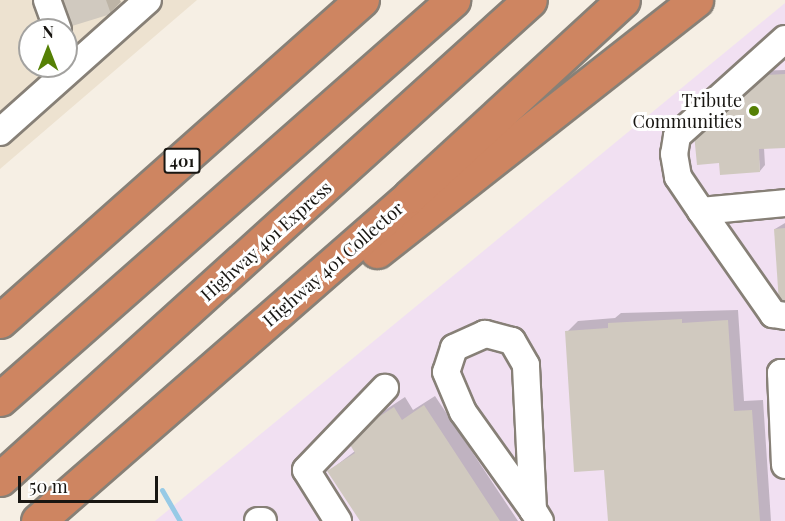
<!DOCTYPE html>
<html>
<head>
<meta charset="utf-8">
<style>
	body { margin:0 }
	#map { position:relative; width:785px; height:521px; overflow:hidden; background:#f6efe4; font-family:"Playfair Display",serif }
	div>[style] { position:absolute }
	.built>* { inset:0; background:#ede2d0 }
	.industrial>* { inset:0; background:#f1e0f2 }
	.shadow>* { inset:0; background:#0003 }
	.stream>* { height:5px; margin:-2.5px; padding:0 2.5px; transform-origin:2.5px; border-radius:2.5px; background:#97cae6 }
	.building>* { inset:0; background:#d0c9bf }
	.roads { filter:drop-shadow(2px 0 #878077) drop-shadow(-2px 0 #878077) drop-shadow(0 2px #878077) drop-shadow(0 -2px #878077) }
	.minor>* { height:26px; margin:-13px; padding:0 13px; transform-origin:13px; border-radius:13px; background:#fff }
	.highway>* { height:33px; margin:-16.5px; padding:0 16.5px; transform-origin:16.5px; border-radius:16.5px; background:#ce8561 }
	.dots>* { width:16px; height:16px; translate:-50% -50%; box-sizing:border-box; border:3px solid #fff; border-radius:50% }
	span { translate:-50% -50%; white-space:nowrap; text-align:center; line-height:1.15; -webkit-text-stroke:6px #fff; paint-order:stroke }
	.shield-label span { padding:2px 4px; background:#fff; border:2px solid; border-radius:4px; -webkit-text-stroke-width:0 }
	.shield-label { font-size:16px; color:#181612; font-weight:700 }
	.poi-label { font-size:18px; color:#181612 }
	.right { translate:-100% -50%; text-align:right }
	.street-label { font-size:18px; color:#181612 }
	.north { position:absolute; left:18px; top:18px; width:60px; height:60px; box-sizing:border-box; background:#fff; border:2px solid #a3a2a0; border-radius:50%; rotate:0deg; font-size:16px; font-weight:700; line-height:24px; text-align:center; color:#181612 }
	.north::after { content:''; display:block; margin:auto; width:21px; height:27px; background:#558005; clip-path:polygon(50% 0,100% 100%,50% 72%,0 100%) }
	.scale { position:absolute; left:18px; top:476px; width:140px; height:27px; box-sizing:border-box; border:3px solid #181612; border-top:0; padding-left:8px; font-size:18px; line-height:21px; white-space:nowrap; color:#181612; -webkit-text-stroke:4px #fff; paint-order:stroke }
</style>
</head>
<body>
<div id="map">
	<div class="built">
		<div style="clip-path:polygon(evenodd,0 0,197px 0,0 169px,0 0,30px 30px,66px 30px,66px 66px,30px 66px,30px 30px)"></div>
	</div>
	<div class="industrial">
		<div style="clip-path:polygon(785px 3px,785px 521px,155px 521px)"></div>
	</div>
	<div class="shadow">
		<div style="clip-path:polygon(65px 0,120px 0,121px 2px,110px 13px)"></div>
		<div style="clip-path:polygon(785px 70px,785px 146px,764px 148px,765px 165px,760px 171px,753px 87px,758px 71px)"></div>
		<div style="clip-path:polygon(785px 223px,785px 301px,775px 229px)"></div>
		<div style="clip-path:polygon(738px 310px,744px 401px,763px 400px,771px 521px,609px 521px,606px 468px,567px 332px,578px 321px,615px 318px,621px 313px)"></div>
		<div style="clip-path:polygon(435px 396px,518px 521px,362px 521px,329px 471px,355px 451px,358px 428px,405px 397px,413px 410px)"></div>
	</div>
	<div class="stream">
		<div style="left:162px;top:490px;width:36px;rotate:60deg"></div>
	</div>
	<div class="building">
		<div style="clip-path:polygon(63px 0,106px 0,111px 14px,72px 26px)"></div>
		<div style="clip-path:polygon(785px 74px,785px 148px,759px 149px,760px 172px,720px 175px,719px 163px,697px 165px,694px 134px,751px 87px,750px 76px)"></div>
		<div style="clip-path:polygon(785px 228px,785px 302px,779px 303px,774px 229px)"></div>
		<div style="clip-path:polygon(682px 319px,682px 323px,728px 320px,734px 411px,752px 410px,760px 521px,608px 521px,604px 470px,574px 472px,565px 331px,608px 328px,608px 323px)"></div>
		<div style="clip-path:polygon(424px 405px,500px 521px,360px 521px,327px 471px,355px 453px,346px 438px,394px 407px,402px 420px)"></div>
	</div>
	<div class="roads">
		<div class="minor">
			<div style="left:47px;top:0;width:32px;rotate:70deg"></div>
			<div style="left:785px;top:39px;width:145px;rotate:138.1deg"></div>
			<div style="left:677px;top:136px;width:18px;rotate:99deg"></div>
			<div style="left:674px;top:154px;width:23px;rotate:80deg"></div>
			<div style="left:678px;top:177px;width:41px;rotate:55.9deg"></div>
			<div style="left:701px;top:211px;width:126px;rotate:55deg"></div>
			<div style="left:773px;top:314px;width:12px;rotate:9deg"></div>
			<div style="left:0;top:132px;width:198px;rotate:-41.7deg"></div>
			<div style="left:701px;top:211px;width:84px;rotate:-5.4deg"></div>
			<div style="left:785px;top:373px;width:4px;rotate:180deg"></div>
			<div style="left:781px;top:373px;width:92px;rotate:87.5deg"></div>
			<div style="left:533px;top:510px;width:145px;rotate:-92.8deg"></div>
			<div style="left:526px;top:365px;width:28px;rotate:-120deg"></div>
			<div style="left:512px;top:341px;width:28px;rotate:-165deg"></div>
			<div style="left:485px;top:334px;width:34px;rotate:156deg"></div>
			<div style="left:454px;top:348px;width:25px;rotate:108deg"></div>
			<div style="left:446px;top:372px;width:43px;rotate:67deg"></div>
			<div style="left:463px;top:412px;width:120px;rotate:54.5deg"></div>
			<div style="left:533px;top:510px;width:13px;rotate:58deg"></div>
			<div style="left:258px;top:521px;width:5px"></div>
			<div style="left:338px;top:521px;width:60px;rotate:-122.1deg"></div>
			<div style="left:306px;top:470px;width:114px;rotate:-46.1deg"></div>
		</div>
		<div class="highway">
			<div style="left:377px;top:251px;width:406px;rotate:-38.2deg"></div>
			<div style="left:0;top:321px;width:484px;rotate:-41.6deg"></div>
			<div style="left:0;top:399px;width:604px;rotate:-41.37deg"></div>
			<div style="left:0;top:479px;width:714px;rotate:-42.11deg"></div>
			<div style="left:38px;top:521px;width:494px;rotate:-41.1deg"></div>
			<div style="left:410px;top:196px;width:289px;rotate:-42.6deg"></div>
		</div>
	</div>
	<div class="dots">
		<div style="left:754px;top:111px;background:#558005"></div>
	</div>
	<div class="shield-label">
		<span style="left:182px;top:161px">401</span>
	</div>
	<div class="poi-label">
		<span class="right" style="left:742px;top:111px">Tribute<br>Communities</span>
	</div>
	<div class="street-label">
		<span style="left:266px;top:241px;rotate:-42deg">Highway 401 Express</span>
		<span style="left:333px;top:264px;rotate:-41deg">Highway 401 Collector</span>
	</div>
	<div class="north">N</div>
	<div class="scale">50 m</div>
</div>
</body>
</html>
